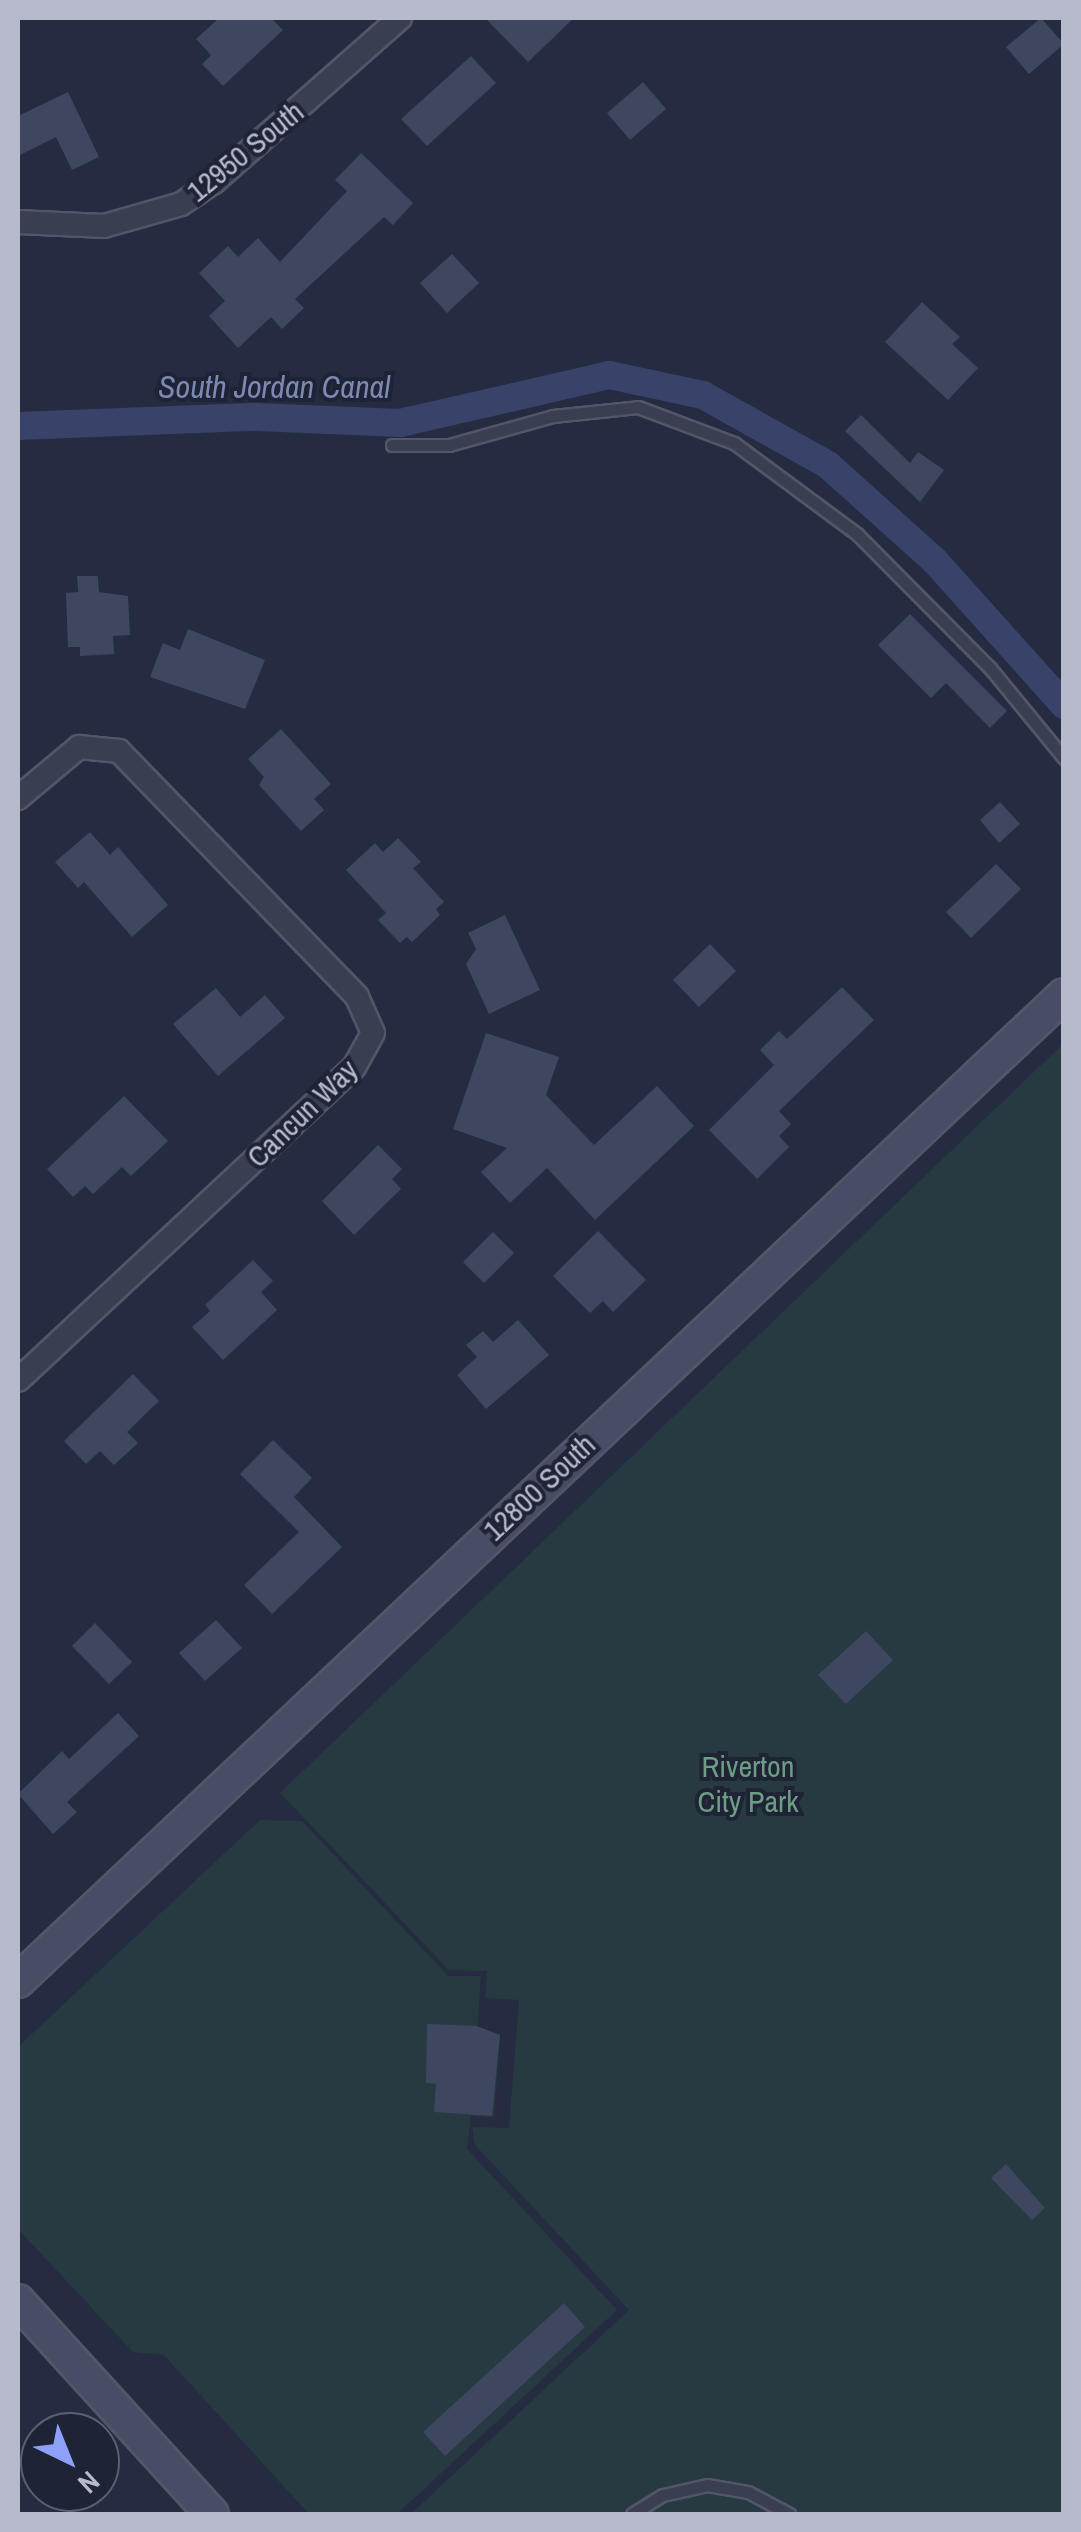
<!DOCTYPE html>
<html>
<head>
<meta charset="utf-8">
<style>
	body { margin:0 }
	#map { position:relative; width:1081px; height:2532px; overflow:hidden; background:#252b41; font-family:"Archivo Narrow",sans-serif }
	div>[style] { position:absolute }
	.green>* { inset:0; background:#273a42 }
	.canal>* { height:28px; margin:-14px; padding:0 14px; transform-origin:14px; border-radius:14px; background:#394369 }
	.building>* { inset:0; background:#3f465f }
	.roads { filter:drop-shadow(2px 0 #525668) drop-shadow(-2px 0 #525668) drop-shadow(0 2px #525668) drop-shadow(0 -2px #525668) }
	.lane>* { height:11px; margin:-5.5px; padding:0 5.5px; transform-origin:5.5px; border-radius:5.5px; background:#3a3e51 }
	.street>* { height:22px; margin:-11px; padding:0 11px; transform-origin:11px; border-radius:11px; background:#3a3e51 }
	.secondary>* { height:32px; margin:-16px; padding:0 16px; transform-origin:16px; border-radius:16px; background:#484c64 }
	span { translate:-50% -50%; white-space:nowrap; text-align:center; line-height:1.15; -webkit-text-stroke:8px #1e2336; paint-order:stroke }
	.street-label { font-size:30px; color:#b7bacb }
	.park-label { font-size:30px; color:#6d9d82 }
	.water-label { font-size:32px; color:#7d89b3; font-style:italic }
	.frame { position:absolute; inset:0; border:20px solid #b7bacb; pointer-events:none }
	.north { position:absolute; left:20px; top:2412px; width:100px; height:100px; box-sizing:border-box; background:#1e2336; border:2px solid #5b5f72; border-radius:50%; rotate:137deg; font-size:28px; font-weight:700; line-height:40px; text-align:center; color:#b7bacb }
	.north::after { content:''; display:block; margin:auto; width:35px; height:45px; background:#8da0fa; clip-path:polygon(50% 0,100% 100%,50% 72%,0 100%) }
</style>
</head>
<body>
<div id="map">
	<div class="green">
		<div style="clip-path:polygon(1063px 1044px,1063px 2514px,411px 2514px,629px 2310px,475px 2145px,472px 2127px,509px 2128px,519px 2000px,485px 1998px,487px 1971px,449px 1970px,280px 1793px)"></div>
		<div style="clip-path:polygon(260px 1820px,302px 1821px,448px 1976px,481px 1976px,477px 2031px,500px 2034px,494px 2117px,471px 2116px,467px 2149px,617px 2310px,397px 2514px,309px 2514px,164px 2355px,133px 2352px,18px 2229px,18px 2047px)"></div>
	</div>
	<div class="canal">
		<div style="left:18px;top:426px;width:239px;rotate:-2.2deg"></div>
		<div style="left:257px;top:417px;width:143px;rotate:2.4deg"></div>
		<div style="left:400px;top:423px;width:214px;rotate:-12.9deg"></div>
		<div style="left:609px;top:375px;width:96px;rotate:12deg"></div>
		<div style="left:703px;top:395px;width:143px;rotate:29.2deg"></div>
		<div style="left:828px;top:465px;width:142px;rotate:41.9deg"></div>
		<div style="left:934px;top:560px;width:195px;rotate:48.1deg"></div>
	</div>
	<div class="building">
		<div style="clip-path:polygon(219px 18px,271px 18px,283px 30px,223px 86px,202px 64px,211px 55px,196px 39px)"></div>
		<div style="clip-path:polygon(485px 18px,574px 18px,528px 62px)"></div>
		<div style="clip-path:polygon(1041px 18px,1064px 44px,1029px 74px,1006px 47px)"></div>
		<div style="clip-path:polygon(471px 56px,496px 83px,427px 146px,401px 119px)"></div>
		<div style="clip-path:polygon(643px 82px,666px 109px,630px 140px,607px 113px)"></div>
		<div style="clip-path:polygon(68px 92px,99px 157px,72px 170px,56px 137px,18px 156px,18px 116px)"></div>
		<div style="clip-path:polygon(361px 153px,413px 203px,393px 225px,384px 217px,295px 299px,304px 308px,282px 329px,271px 317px,238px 348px,209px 316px,225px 301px,199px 273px,228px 246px,238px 257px,258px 238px,280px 262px,347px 191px,335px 180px)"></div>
		<div style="clip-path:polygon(452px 254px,479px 283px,447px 313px,420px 283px)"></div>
		<div style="clip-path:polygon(922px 302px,960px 337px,952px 344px,978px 368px,948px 400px,885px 342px)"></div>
		<div style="clip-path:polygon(861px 415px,910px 463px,918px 452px,944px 470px,920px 502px,845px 431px)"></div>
		<div style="clip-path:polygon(77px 576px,98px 576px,99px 592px,128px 596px,130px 635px,113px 636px,114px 654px,80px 656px,80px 647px,68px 647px,66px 593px,78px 592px)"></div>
		<div style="clip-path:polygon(910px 614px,1007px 711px,990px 728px,946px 683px,931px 698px,878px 645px)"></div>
		<div style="clip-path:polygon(188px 629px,265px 660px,245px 709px,150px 677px,163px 643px,180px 650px)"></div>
		<div style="clip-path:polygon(281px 729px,331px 784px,314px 799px,324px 810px,301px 831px,259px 785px,264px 777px,248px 759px)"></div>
		<div style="clip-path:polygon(1000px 802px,1020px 824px,999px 843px,980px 820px)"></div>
		<div style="clip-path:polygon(90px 832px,110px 855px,118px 847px,168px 905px,132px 937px,84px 882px,78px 888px,55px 862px)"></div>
		<div style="clip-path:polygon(398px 838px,421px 862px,413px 868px,444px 902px,436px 909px,440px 915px,412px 942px,407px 937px,400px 943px,378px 920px,386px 913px,346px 870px,375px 843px,383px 852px)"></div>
		<div style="clip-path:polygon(996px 864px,1021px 889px,971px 938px,946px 912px)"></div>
		<div style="clip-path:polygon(505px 915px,540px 990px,489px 1014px,466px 964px,476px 949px,468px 933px)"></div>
		<div style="clip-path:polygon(710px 944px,736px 971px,699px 1007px,673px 980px)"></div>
		<div style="clip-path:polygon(842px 987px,874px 1020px,779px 1111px,791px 1124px,779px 1136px,789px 1147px,757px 1179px,709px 1130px,774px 1065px,760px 1050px,779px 1031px,787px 1039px)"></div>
		<div style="clip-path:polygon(216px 988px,240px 1017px,265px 995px,285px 1018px,218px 1076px,173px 1024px)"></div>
		<div style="clip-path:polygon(486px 1033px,559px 1057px,546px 1095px,594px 1145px,657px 1086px,694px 1126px,595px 1220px,547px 1168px,510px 1203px,481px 1172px,507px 1148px,453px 1129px)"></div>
		<div style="clip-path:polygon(124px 1096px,168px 1141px,131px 1176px,122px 1167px,93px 1194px,85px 1186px,73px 1197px,47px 1169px)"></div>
		<div style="clip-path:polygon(378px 1145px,402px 1169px,392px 1179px,401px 1189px,354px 1235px,322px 1201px)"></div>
		<div style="clip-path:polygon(598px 1231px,646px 1280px,613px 1312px,603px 1301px,590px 1313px,553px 1276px)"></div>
		<div style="clip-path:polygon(493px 1232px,514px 1253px,484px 1283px,463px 1262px)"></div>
		<div style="clip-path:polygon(253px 1260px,273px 1281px,261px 1292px,277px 1310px,223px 1360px,192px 1327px,210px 1311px,205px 1305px)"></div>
		<div style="clip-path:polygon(518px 1320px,549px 1355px,486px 1409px,457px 1375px,477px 1357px,466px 1345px,483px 1331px,493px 1342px)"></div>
		<div style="clip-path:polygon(133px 1374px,159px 1401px,127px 1432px,138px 1443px,114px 1465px,100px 1451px,86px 1464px,64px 1441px)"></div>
		<div style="clip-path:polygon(273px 1440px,312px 1478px,294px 1497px,342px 1547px,272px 1614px,244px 1585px,299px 1532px,240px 1474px)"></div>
		<div style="clip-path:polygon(216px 1620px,242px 1648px,205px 1681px,179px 1653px)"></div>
		<div style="clip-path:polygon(95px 1623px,132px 1662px,109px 1684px,72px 1646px)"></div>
		<div style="clip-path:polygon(866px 1631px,893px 1660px,846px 1704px,818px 1675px)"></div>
		<div style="clip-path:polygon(118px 1713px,139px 1736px,67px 1802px,77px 1812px,53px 1834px,18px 1794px,62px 1751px,69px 1759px)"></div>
		<div style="clip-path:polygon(427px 2024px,477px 2026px,500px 2035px,492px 2116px,434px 2112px,436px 2084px,426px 2083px)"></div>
		<div style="clip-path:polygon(1006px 2164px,1045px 2208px,1032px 2220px,991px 2178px)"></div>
		<div style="clip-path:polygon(564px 2303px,585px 2327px,445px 2456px,423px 2432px)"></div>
	</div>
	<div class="roads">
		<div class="lane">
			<div style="left:392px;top:445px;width:57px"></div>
			<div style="left:449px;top:445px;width:108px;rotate:-15.6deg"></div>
			<div style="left:553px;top:416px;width:85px;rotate:-6deg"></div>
			<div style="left:638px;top:407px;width:103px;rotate:20.6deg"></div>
			<div style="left:734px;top:443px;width:153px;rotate:36.5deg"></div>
			<div style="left:857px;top:534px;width:189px;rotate:45.2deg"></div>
			<div style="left:990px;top:668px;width:117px;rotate:50.6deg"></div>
			<div style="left:632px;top:2514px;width:36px;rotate:-32deg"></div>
			<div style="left:663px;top:2495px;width:45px;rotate:-12.8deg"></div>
			<div style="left:707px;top:2485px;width:42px;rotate:9.7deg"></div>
			<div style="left:748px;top:2492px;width:47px;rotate:28.2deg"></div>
		</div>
		<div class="street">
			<div style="left:18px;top:222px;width:86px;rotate:2.7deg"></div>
			<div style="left:104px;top:226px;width:80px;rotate:-15.9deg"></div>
			<div style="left:181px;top:204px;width:40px;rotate:-34deg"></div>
			<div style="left:214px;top:182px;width:248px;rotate:-41.4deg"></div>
			<div style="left:18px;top:798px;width:80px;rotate:-39.9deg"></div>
			<div style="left:79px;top:747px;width:40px;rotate:5.7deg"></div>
			<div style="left:119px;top:751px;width:342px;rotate:45.9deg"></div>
			<div style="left:357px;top:997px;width:39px;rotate:66deg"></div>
			<div style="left:373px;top:1033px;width:39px;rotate:119deg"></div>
			<div style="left:354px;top:1067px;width:459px;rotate:137deg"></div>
		</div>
		<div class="secondary">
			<div style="left:18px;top:1981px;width:1437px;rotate:-43.31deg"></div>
			<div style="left:18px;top:2301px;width:288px;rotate:47.7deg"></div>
		</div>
	</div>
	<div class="street-label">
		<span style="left:245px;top:151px;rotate:-39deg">12950 South</span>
		<span style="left:302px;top:1113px;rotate:-44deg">Cancun Way</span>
		<span style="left:539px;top:1487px;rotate:-43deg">12800 South</span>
	</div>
	<div class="park-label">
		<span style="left:748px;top:1783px">Riverton<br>City Park</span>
	</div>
	<div class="water-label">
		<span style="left:274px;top:387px">South Jordan Canal</span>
	</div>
	<div class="frame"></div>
	<div class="north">N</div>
</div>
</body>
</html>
